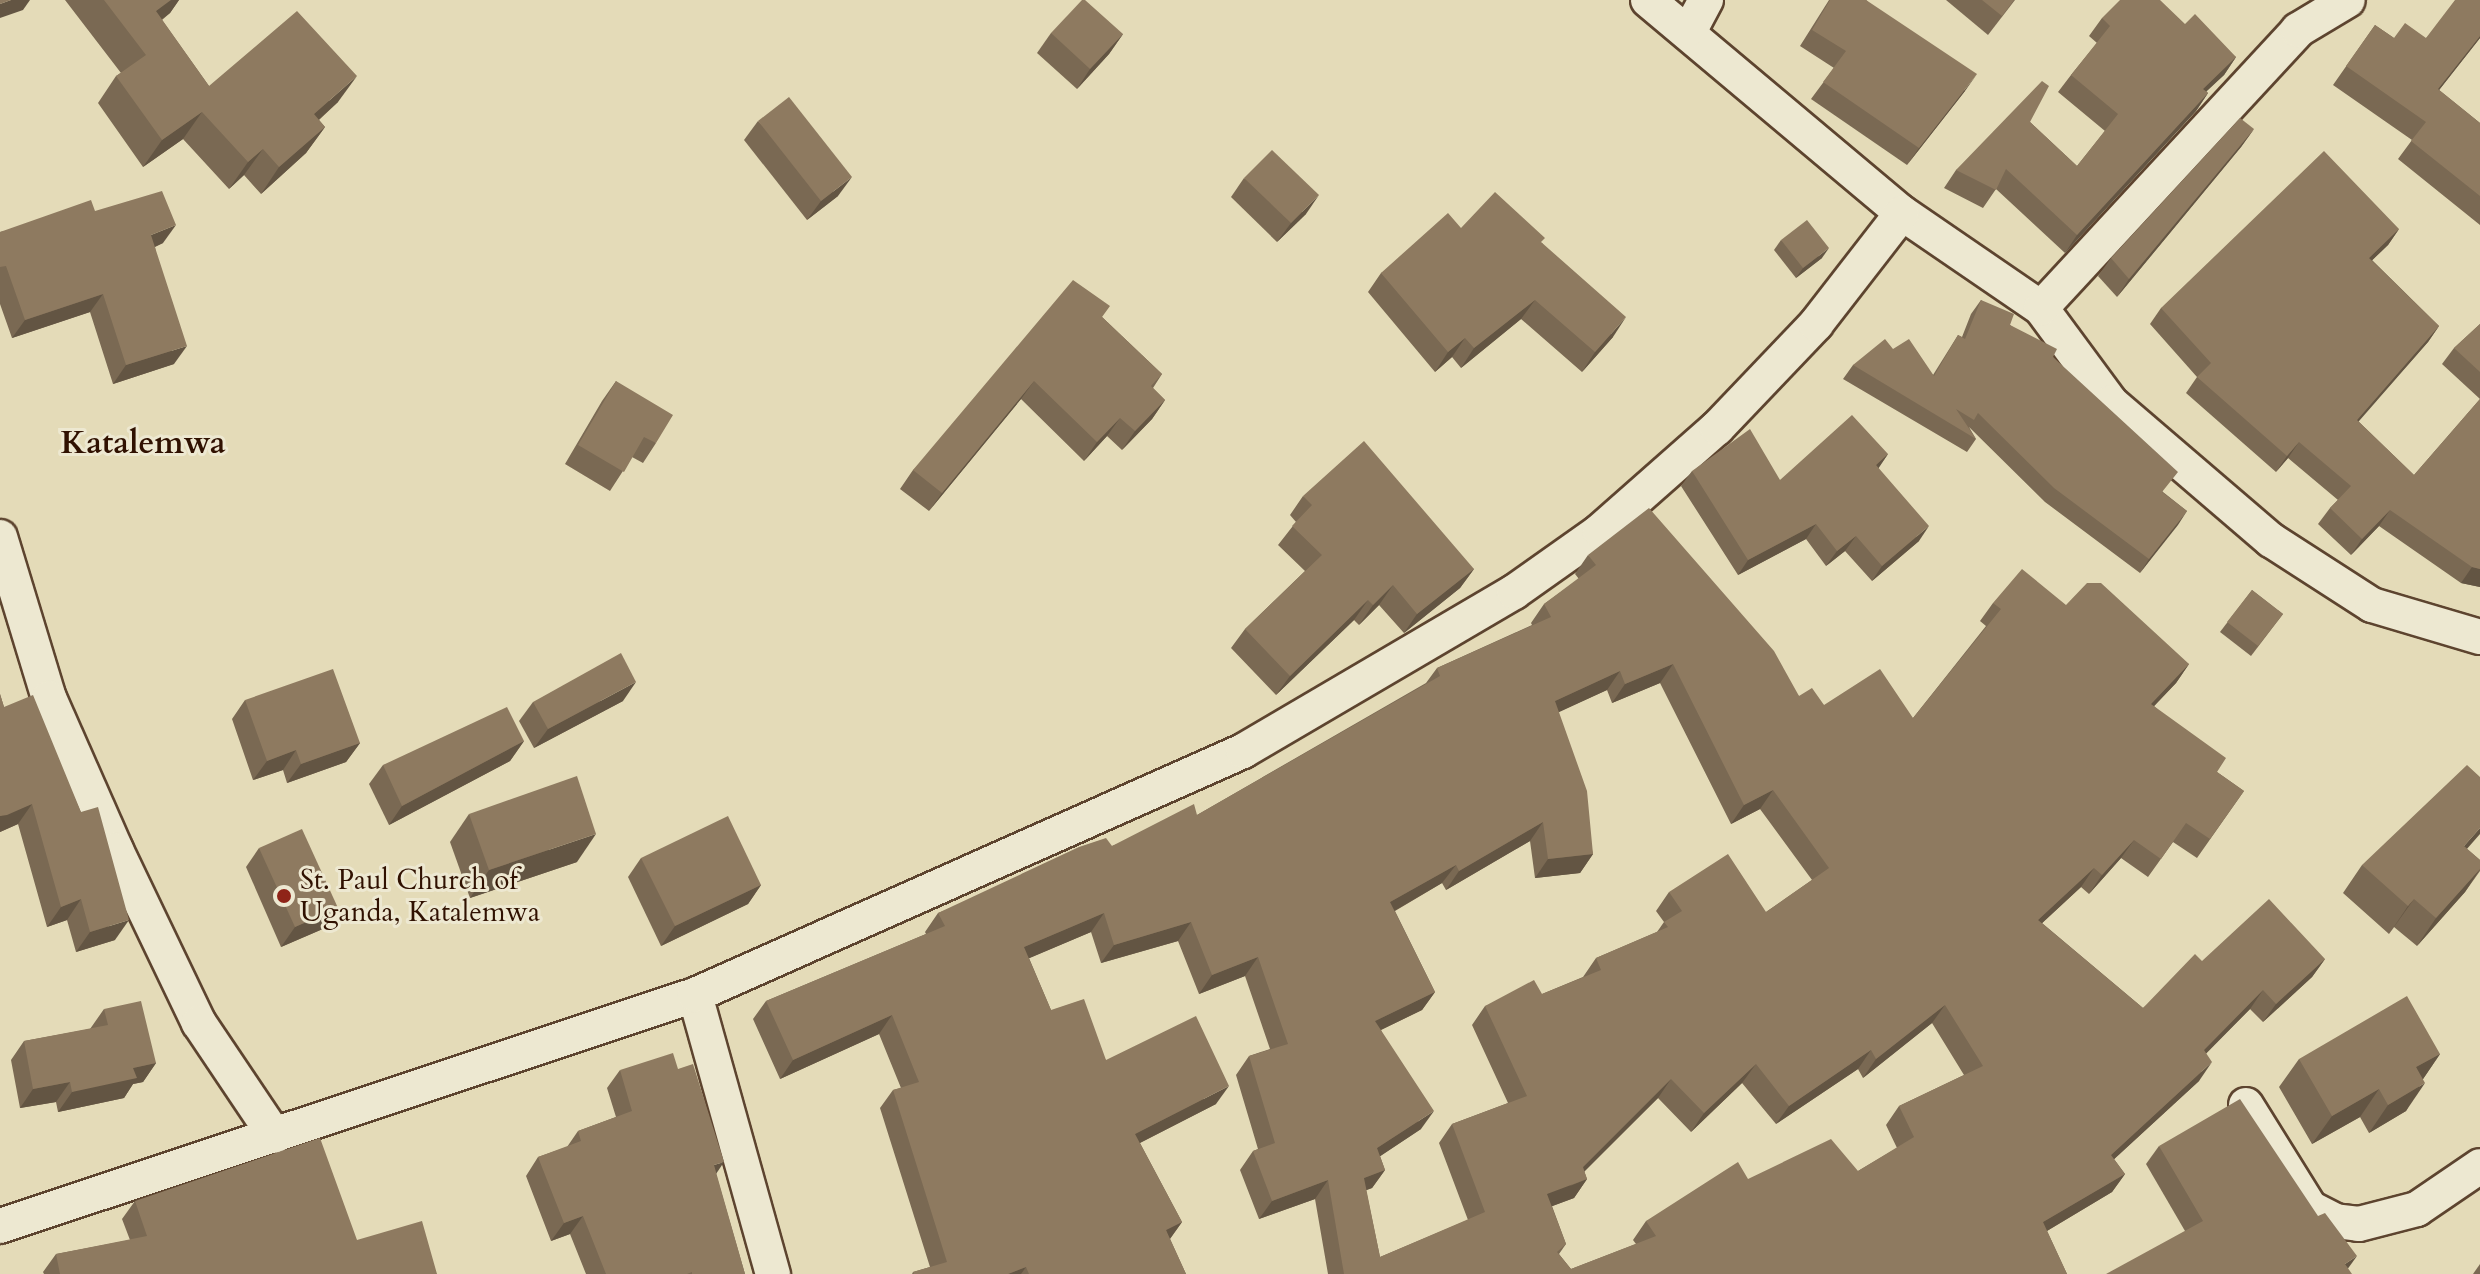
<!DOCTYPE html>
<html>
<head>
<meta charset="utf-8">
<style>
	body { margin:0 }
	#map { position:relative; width:2480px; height:1274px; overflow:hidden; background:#e4dbb8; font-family:Cardo,serif }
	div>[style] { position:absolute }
	.roads { filter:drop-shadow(2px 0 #5d442f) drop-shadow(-2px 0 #5d442f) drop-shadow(0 2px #5d442f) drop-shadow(0 -2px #5d442f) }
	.street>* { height:34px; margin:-17px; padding:0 17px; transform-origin:17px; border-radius:17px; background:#ede8d1 }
	.wall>* { inset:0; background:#7a6953 }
	.shaded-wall>* { inset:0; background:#635543 }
	.building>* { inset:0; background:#8e7a60 }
	.dots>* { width:22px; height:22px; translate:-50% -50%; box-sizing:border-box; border:4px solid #ede8d1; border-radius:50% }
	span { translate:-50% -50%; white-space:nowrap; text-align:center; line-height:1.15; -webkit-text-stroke:6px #ede8d1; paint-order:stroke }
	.poi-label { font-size:28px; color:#301101 }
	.left { translate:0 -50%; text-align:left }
	.quarter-label { font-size:32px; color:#301101; font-weight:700 }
</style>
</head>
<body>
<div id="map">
	<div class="roads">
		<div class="street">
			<div style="left:1648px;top:0;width:331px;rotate:40deg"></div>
			<div style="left:1902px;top:213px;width:168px;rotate:34.4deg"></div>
			<div style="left:2041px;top:308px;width:118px;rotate:53.6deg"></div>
			<div style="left:2111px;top:403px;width:211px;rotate:40.6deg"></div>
			<div style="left:2271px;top:540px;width:120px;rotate:32.8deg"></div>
			<div style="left:2372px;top:605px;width:113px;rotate:16.5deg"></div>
			<div style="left:1691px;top:28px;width:32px;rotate:-62deg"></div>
			<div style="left:2041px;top:308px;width:379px;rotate:-47.2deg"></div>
			<div style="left:2298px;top:30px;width:58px;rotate:-31deg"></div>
			<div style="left:0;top:537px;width:168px;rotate:73.1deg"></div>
			<div style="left:49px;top:698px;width:166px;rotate:66.2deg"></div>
			<div style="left:116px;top:850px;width:192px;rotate:64.4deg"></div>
			<div style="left:199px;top:1023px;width:136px;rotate:56.1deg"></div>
			<div style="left:695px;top:995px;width:290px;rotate:74.4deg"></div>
			<div style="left:2246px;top:1105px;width:121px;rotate:58.1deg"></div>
			<div style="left:2310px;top:1208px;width:28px;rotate:27deg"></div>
			<div style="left:2335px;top:1221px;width:24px;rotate:7deg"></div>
			<div style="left:2359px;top:1224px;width:60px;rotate:-14.5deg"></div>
			<div style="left:2417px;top:1209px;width:76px;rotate:-34.3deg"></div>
			<div style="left:0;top:1226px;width:732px;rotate:-18.39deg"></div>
			<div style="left:695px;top:995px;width:600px;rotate:-24deg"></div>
			<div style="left:1243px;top:751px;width:314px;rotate:-30.4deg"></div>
			<div style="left:1514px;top:592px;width:105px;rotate:-35.3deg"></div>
			<div style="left:1600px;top:531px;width:156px;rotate:-41.4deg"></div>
			<div style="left:1717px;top:428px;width:144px;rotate:-46.4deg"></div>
			<div style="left:1816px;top:324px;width:140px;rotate:-52.2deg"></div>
		</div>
	</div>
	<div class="wall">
		<div style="clip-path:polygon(65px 0,179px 0,170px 13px,162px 20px,209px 86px,338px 102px,319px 120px,325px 127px,306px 153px,261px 194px,244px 175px,229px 189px,183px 139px,143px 167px,98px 103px,116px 76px,121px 73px)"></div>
		<div style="clip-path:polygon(1829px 0,1866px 0,1965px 91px,1907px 165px,1811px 99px,1834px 68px,1800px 46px)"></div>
		<div style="clip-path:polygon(1946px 0,2015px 0,1988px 35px)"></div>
		<div style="clip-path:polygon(2480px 0,2480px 38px,2439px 90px,2480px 123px,2480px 225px,2398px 159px,2412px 140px,2333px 85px,2375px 25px,2394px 38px,2426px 38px)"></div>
		<div style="clip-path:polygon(2102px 18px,2185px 24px,2236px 57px,2224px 75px,2206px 91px,2208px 93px,2196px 111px,2065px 253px,1996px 189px,1983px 208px,1944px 188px,1956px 170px,2030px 122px,2077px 166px,2105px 131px,2058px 92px,2071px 75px,2097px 43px,2089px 36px)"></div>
		<div style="clip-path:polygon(1051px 33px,1123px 34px,1109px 54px,1077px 89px,1037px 53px)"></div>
		<div style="clip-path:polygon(758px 121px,838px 196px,807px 220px,744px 140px)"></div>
		<div style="clip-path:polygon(2254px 129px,2241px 147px,2117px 297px,2098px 276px,2111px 258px)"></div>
		<div style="clip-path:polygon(1244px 178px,1306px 214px,1277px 242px,1231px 197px)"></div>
		<div style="clip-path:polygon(95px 211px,163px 243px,155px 247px,174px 364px,113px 384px,90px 312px,12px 338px,0 304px,0 232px)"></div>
		<div style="clip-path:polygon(1461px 228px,1542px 243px,1613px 337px,1582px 372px,1521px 319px,1461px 368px,1452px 357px,1435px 372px,1368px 292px,1381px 273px)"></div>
		<div style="clip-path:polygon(2399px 229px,2388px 245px,2372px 260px,2439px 326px,2428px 342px,2358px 421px,2414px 475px,2480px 399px,2442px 364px,2454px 348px,2480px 324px,2480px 587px,2461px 583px,2379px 526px,2351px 555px,2318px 524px,2330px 508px,2338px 500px,2288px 458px,2276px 472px,2186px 393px,2197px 377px,2150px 324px,2161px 308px)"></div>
		<div style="clip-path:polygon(1781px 240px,1822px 258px,1796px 278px,1774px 250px)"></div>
		<div style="clip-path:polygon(1981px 300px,2010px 325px,2053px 357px,2163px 492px,2187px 511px,2140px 573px,2045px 502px,1969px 427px,1976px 439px,1967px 452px,1843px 379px,1853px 365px,1893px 349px,1933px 375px,1958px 335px,1962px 337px,1971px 314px)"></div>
		<div style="clip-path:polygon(1102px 317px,1162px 374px,1153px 388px,1165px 400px,1152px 419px,1122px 450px,1107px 436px,1084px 461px,1021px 399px,929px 511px,900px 489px,913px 470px)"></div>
		<div style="clip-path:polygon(616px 381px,656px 443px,643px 463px,632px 457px,610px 491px,565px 464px,602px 401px)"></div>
		<div style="clip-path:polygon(1888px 454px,1878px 468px,1919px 541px,1872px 581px,1845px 551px,1826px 566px,1806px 539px,1738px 575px,1681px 486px,1692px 471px,1780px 480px)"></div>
		<div style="clip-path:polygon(1303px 496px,1474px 569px,1460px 588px,1404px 633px,1379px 605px,1359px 625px,1354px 620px,1276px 695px,1231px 648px,1245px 629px,1305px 571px,1278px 545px,1296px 522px,1290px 515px)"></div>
		<div style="clip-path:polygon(evenodd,1588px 555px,1799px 696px,1824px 705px,1913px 718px,1986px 626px,1980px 621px,1993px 603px,2066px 605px,2189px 664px,2176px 683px,2154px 706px,2217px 772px,2244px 791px,2197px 858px,2173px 842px,2148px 877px,2121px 858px,2089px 894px,2081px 887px,2042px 923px,2143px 1008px,2202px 961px,2325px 959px,2312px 977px,2263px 1022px,2250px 1009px,2206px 1053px,2199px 1081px,2114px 1159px,2125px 1174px,2112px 1192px,2047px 1231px,2067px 1274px,1328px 1274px,1315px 1199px,1259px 1219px,1240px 1170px,1253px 1151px,1258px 1149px,1236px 1075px,1249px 1056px,1270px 1049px,1245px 976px,1199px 994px,1178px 941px,1101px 963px,1091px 932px,1029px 958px,1051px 1010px,1106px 1060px,1216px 1104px,1140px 1143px,1182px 1222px,1170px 1239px,1186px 1274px,912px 1274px,913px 1272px,930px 1267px,880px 1108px,893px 1090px,901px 1088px,879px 1034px,780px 1079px,753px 1019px,766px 1001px,926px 934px,925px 932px,938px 913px,1112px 846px,1197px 815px,1426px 683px,1437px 668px,1532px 625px,1531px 623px,1544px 604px,1579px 579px,1575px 574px,1588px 555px,1660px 683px,1731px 824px,1760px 809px,1812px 880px,1766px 912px,1669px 892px,1656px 911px,1664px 922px,1657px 932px,1596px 958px,1583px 977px,1542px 994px,1485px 1006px,1472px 1025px,1508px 1103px,1452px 1124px,1439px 1143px,1468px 1220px,1380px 1257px,1366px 1190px,1372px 1188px,1385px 1170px,1380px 1156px,1421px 1129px,1381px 1030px,1422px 1010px,1435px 992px,1395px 911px,1442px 883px,1446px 890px,1530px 841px,1535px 878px,1580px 873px,1593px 854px,1558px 712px,1607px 690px,1612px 703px,1660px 683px,1588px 555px,1932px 1023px,1964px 1075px,1899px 1106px,1886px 1125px,1897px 1148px,1858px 1171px,1646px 1221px,1633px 1240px,1636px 1244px,1571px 1269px,1559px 1254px,1566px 1244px,1552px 1206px,1574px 1198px,1587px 1179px,1584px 1171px,1658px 1098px,1691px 1132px,1742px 1083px,1776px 1124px,1858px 1069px,1863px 1078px,1932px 1023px)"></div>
		<div style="clip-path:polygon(2252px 590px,2283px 614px,2251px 656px,2220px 632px)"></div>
		<div style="clip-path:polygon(0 694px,4px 707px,115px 940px,76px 952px,67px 920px,47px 927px,18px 824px,0 832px)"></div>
		<div style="clip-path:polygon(245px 700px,360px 743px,346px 762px,287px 783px,283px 770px,253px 780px,232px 719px)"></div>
		<div style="clip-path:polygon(623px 701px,534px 748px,519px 721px,533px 702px)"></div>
		<div style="clip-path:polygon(524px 741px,510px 761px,389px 825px,369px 784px,383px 765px)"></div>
		<div style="clip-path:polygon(469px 814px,577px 862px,470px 898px,450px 842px)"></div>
		<div style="clip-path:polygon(259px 848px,338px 908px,325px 928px,281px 947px,246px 867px)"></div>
		<div style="clip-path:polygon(2467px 849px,2480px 860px,2480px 871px,2465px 892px,2417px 946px,2394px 927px,2389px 934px,2343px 893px,2362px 865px)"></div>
		<div style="clip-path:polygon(641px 858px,761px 885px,748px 904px,661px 946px,628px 877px)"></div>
		<div style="clip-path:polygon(104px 1009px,156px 1063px,143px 1082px,133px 1084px,124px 1098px,58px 1112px,56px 1102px,20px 1108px,11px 1060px,24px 1041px,90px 1029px)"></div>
		<div style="clip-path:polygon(2440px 1054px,2423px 1079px,2406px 1111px,2369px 1133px,2360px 1117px,2312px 1144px,2279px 1087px,2299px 1059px)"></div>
		<div style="clip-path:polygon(620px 1070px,716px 1174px,745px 1274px,586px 1274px,570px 1234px,551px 1241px,526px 1176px,538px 1157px,567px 1147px,578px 1131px,616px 1117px,607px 1088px)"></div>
		<div style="clip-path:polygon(2159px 1146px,2348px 1268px,2185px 1231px,2146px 1164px)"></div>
		<div style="clip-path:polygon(135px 1201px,357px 1240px,437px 1274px,44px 1274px,43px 1272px,56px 1254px,130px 1240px,122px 1219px)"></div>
		<div style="clip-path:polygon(2480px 1264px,2480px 1274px,2473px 1274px)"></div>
	</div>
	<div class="shaded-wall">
		<div style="clip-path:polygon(11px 0,30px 0,23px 10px,0 18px,0 4px)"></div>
		<div style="clip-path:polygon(169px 0,179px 0,170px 13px,137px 38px,156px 11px)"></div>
		<div style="clip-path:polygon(1123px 34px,1109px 54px,1077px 89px,1090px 69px)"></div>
		<div style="clip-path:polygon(2480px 36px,2480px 38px,2425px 108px,2438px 89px)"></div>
		<div style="clip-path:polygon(2236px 57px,2224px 75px,2191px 106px,2203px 89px)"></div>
		<div style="clip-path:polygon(1977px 74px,1965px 91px,1907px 165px,1919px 148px)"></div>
		<div style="clip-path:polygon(357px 76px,338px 102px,295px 141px,314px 114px)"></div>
		<div style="clip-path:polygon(2208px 93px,2196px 111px,2065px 253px,2077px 235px)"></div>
		<div style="clip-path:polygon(202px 112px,183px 139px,143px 167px,162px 140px)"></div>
		<div style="clip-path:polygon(325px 127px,306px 153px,261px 194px,279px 167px)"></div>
		<div style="clip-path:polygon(2254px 129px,2241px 147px,2117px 297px,2129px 279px)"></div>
		<div style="clip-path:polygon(263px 149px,244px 175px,229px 189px,248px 162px)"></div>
		<div style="clip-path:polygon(852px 177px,838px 196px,807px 220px,821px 201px)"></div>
		<div style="clip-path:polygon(1319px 195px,1306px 214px,1277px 242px,1291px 223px)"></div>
		<div style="clip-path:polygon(176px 225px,163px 243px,139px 254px,151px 235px)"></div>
		<div style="clip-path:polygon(2399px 229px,2388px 245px,2358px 274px,2369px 258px)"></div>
		<div style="clip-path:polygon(1829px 248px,1822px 258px,1796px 278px,1803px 268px)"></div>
		<div style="clip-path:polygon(103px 294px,90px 312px,12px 338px,25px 320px)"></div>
		<div style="clip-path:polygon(1535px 300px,1521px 319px,1461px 368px,1474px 348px)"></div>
		<div style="clip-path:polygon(1626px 317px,1613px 337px,1582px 372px,1595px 352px)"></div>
		<div style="clip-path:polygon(2439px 326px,2428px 342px,2346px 436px,2357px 420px)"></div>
		<div style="clip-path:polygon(1465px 338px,1452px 357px,1435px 372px,1448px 352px)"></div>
		<div style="clip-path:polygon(187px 346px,174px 364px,113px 384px,126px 365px)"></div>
		<div style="clip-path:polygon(1034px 381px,1021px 399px,929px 511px,942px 493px)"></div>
		<div style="clip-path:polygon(1165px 400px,1152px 419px,1122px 450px,1135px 431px)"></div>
		<div style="clip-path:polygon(1120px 418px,1107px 436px,1084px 461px,1097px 442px)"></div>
		<div style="clip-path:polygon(2299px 442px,2288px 458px,2276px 472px,2287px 456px)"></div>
		<div style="clip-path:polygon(1888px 454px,1878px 469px,1876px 465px)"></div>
		<div style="clip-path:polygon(2390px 510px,2379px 526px,2351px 555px,2362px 539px)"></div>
		<div style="clip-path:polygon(2187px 511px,2178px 525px,2140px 573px,2149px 559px)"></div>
		<div style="clip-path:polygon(1816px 524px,1806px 539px,1738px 575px,1748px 560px)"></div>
		<div style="clip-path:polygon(1929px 526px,1919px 541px,1872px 581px,1882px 566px)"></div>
		<div style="clip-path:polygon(1856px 536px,1845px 551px,1826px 566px,1837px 551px)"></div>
		<div style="clip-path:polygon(2472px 567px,2480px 569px,2480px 587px,2461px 583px)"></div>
		<div style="clip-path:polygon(1474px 569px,1460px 588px,1404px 633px,1417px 614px)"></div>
		<div style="clip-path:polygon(1393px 585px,1379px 605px,1359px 625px,1373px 605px)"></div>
		<div style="clip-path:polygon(1368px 600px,1354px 620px,1276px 695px,1290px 676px)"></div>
		<div style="clip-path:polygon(1673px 664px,1660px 683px,1612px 703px,1625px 684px)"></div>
		<div style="clip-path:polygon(2189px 664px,2176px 683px,2138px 723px,2151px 704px)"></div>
		<div style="clip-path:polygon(1620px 671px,1607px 690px,1542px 720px,1555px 701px)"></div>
		<div style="clip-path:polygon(636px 682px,623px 701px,534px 748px,548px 729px)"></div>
		<div style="clip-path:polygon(524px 741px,510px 761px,389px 825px,402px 806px)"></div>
		<div style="clip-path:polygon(360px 743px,346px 762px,287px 783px,301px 764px)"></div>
		<div style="clip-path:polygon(296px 750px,283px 770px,253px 780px,267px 761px)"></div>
		<div style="clip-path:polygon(1773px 790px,1760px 809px,1731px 824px,1744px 805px)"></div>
		<div style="clip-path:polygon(32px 804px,18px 824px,0 832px,0 816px)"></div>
		<div style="clip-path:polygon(1543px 822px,1530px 841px,1446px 890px,1459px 871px)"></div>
		<div style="clip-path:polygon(2480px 828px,2480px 834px,2445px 874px,2464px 846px)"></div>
		<div style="clip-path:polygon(596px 834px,577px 862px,470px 898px,489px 870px)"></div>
		<div style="clip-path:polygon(2134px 840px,2121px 858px,2089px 894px,2102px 875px)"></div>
		<div style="clip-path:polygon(1593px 854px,1580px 873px,1535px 878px,1548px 859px)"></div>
		<div style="clip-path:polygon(1456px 865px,1442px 883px,1377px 921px,1390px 902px)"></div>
		<div style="clip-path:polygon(2094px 868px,2081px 887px,2025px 939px,2038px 920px)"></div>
		<div style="clip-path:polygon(2480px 869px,2465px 892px,2417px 946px,2436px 918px)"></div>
		<div style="clip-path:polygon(761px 885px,748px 904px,661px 946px,675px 926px)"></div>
		<div style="clip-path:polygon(81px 899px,67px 920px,47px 927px,61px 907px)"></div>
		<div style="clip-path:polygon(2414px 899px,2389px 934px,2408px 906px)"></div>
		<div style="clip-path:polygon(338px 908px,325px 928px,281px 947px,295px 927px)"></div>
		<div style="clip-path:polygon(1104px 913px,1091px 932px,1011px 966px,1024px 947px)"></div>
		<div style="clip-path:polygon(129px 920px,115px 940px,76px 952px,90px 932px)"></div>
		<div style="clip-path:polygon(1191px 922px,1178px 941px,1101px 963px,1114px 945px)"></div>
		<div style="clip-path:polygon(1258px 957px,1245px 976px,1199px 994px,1212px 975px)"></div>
		<div style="clip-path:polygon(2325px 959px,2312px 977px,2263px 1022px,2276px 1004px)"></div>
		<div style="clip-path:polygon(2263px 990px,2250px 1009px,2191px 1069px,2204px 1050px)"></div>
		<div style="clip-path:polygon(1435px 992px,1422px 1010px,1362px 1039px,1375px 1021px)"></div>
		<div style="clip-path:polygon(1945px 1005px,1932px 1023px,1863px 1078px,1876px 1059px)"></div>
		<div style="clip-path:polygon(892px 1015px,879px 1034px,780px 1079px,793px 1060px)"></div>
		<div style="clip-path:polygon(1871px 1050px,1858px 1069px,1776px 1124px,1789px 1106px)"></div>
		<div style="clip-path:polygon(2440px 1054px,2421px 1082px,2416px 1067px)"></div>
		<div style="clip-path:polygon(2212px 1062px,2199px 1081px,2098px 1174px,2111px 1155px)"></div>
		<div style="clip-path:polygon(156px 1063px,143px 1082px,133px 1084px,124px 1098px,58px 1112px,72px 1092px,133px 1068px)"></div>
		<div style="clip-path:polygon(1756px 1064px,1742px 1083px,1691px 1132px,1704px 1113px)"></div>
		<div style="clip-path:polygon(1671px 1079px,1658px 1098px,1570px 1186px,1587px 1179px,1574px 1198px,1534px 1213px,1547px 1194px,1583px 1167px)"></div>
		<div style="clip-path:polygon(70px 1082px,56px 1102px,20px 1108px,33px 1089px)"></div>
		<div style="clip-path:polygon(2425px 1083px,2406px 1111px,2369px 1133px,2388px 1105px)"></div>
		<div style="clip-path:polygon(1229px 1086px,1216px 1104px,1122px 1152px,1135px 1134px)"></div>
		<div style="clip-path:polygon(2379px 1089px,2360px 1117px,2312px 1144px,2332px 1116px)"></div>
		<div style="clip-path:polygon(1434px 1111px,1421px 1129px,1364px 1167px,1377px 1148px)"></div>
		<div style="clip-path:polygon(724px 1162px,712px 1180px,714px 1165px)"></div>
		<div style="clip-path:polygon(1385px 1170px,1372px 1188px,1351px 1196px,1364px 1178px)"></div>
		<div style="clip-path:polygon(2125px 1174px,2112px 1192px,2030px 1241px,2043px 1222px)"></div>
		<div style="clip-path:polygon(1328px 1180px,1315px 1199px,1259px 1219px,1272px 1201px)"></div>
		<div style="clip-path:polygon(583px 1216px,570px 1234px,551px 1241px,564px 1223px)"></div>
		<div style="clip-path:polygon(1182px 1222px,1169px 1240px,1166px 1230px)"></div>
		<div style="clip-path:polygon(2357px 1256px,2344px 1274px,2345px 1264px)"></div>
		<div style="clip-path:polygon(1026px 1267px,1021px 1274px,1008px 1274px)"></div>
	</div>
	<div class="building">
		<div style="clip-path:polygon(0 0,11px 0,0 4px)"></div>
		<div style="clip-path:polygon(104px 0,171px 0,156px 11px,209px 86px,297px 11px,357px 76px,314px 114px,325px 127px,279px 167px,263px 149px,248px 162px,202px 112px,162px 140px,116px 76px,146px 55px)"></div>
		<div style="clip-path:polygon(1082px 0,1085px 0,1123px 34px,1090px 69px,1051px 33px)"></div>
		<div style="clip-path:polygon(1830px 0,1866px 0,1977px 74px,1919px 148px,1823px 82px,1846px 51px,1812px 30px)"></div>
		<div style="clip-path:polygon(1982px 0,2014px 0,2002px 16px)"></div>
		<div style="clip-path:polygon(2120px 0,2160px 0,2185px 24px,2195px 14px,2236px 57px,2203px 89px,2208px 93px,2077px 235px,2006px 169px,1996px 190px,1956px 170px,2042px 81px,2049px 86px,2030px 122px,2077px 166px,2118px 114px,2071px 75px,2110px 26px,2102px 18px)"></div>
		<div style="clip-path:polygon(2455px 0,2480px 0,2480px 36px,2438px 89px,2480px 123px,2480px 196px,2411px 141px,2426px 122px,2346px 66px,2375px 25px,2394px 38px,2405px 23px,2426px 38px)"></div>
		<div style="clip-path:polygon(789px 97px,852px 177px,821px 201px,758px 121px)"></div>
		<div style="clip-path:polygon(2240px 118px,2254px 129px,2129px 279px,2111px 258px)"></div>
		<div style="clip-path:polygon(1272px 150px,1319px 195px,1291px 223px,1244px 178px)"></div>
		<div style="clip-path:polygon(2324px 151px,2399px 229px,2369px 258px,2439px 326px,2357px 420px,2414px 475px,2480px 399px,2480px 569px,2472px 567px,2390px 510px,2362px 539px,2330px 508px,2351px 486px,2299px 442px,2287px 456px,2197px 377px,2211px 363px,2161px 308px)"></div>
		<div style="clip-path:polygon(162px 191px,176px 225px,151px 235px,187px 346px,126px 365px,103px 294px,25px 320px,6px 266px,0 267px,0 232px,91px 200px,95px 211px)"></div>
		<div style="clip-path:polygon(1495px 192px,1545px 238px,1541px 242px,1626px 317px,1595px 352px,1535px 300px,1474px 348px,1465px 338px,1448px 352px,1381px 273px,1448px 213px,1461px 228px)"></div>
		<div style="clip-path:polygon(1807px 220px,1829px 248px,1803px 268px,1781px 240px)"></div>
		<div style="clip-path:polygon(1073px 280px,1110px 306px,1102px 317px,1162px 374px,1151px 386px,1165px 400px,1135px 431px,1120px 418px,1097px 442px,1034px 381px,942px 493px,913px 470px)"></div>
		<div style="clip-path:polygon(1981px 300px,2014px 314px,2010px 325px,2057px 349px,2053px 357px,2178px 472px,2162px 492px,2187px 511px,2149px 559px,2054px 488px,1978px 413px,1974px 420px,1956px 409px,1976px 439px,1853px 365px,1885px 339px,1893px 349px,1909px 339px,1934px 376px,1958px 335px,1965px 339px)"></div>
		<div style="clip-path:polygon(2480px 324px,2480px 372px,2454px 348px)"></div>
		<div style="clip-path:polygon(616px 381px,673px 415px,656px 443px,644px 437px,624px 472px,578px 445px)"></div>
		<div style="clip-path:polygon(1852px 415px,1888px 454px,1876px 465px,1929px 526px,1882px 566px,1856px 536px,1837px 551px,1816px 524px,1748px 560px,1692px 471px,1750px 429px,1780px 480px)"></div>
		<div style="clip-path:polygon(1364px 441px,1474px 569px,1417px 614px,1393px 585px,1373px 605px,1368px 600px,1290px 676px,1245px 629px,1322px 555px,1292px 526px,1312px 505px,1303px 496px)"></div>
		<div style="clip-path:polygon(evenodd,1649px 508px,1774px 651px,1799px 696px,1812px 688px,1824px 705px,1880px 669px,1913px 718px,2001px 609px,1993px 603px,2022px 569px,2066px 605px,2087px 583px,2101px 583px,2189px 664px,2151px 704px,2226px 758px,2217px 772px,2244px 791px,2210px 839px,2186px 823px,2161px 859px,2134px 840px,2102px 875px,2094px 868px,2038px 920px,2143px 1008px,2195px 954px,2202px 961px,2269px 899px,2325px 959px,2276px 1004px,2263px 990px,2204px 1050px,2212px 1062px,2111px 1155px,2125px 1174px,2043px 1222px,2067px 1274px,1344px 1274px,1328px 1180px,1272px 1201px,1253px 1151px,1275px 1143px,1249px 1056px,1288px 1044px,1258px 957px,1212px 975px,1191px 922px,1114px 945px,1104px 913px,1024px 947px,1051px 1010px,1084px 999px,1106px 1060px,1196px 1016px,1229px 1086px,1135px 1134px,1182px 1222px,1166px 1230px,1186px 1274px,1029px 1274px,1026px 1267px,1008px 1274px,914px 1274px,913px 1272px,947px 1262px,893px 1090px,919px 1082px,892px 1015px,793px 1060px,766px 1001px,945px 926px,938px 913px,1079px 847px,1106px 838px,1112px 846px,1194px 804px,1197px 815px,1440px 676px,1437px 668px,1551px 617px,1544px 604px,1596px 565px,1588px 555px,1649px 508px,1673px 664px,1744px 805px,1773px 790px,1829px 868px,1766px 912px,1728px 854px,1669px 892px,1682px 911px,1664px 922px,1668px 927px,1596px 958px,1601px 970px,1542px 994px,1534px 980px,1485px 1006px,1527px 1096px,1452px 1124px,1485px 1212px,1380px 1257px,1364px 1178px,1385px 1170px,1377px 1148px,1434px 1111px,1375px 1021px,1435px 992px,1390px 902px,1456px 865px,1459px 871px,1543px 822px,1548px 859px,1593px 854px,1587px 791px,1555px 701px,1620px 671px,1625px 684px,1673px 664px,1649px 508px,1945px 1005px,1983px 1066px,1899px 1106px,1914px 1137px,1858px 1171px,1831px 1139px,1748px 1179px,1738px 1162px,1646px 1221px,1656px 1236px,1571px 1269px,1557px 1252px,1566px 1244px,1547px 1194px,1587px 1179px,1583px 1167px,1671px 1079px,1704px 1113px,1756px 1064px,1789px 1106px,1871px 1050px,1876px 1059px,1945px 1005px)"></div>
		<div style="clip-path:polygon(2252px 590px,2283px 614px,2258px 646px,2227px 622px)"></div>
		<div style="clip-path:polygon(621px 653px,636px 682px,548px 729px,533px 702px)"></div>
		<div style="clip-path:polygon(333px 669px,360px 743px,301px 764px,296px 750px,267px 761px,245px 700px)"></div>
		<div style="clip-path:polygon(0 694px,4px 707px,33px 695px,81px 812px,98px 807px,129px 920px,90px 932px,81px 899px,61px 907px,32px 804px,7px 815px,0 816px)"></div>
		<div style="clip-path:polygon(507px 707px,524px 741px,402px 806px,383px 765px)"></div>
		<div style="clip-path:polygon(2467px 765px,2480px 777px,2480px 828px,2464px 846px,2480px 860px,2480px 869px,2436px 918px,2414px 899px,2408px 906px,2362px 865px)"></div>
		<div style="clip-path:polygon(577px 776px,596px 834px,489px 870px,469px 814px)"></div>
		<div style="clip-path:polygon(728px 816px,761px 885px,675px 926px,641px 858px)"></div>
		<div style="clip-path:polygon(302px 829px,338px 908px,295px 927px,259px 848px)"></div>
		<div style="clip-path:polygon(2407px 996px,2440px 1054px,2416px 1067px,2425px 1083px,2388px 1105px,2379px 1089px,2332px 1116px,2299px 1059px)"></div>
		<div style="clip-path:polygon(141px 1001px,156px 1063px,133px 1068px,137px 1078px,72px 1092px,70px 1082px,33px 1089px,24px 1041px,108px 1025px,104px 1009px)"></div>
		<div style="clip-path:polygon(673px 1053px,678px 1069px,693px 1064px,724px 1162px,714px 1165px,745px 1274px,692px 1274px,692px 1272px,687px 1274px,606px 1274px,583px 1216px,564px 1223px,538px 1157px,581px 1141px,578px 1131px,632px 1111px,620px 1070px)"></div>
		<div style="clip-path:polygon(2240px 1099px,2318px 1216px,2325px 1213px,2357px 1256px,2345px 1264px,2352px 1274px,2106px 1274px,2203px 1221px,2159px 1146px)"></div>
		<div style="clip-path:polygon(320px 1138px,357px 1240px,422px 1221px,437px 1274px,60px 1274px,56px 1254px,147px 1236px,135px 1201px)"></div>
	</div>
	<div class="dots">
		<div style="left:284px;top:896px;background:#8f2418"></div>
	</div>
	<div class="poi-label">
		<span class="left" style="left:300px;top:896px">St. Paul Church of<br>Uganda, Katalemwa</span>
	</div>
	<div class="quarter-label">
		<span style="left:143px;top:443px">Katalemwa</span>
	</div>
</div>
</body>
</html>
